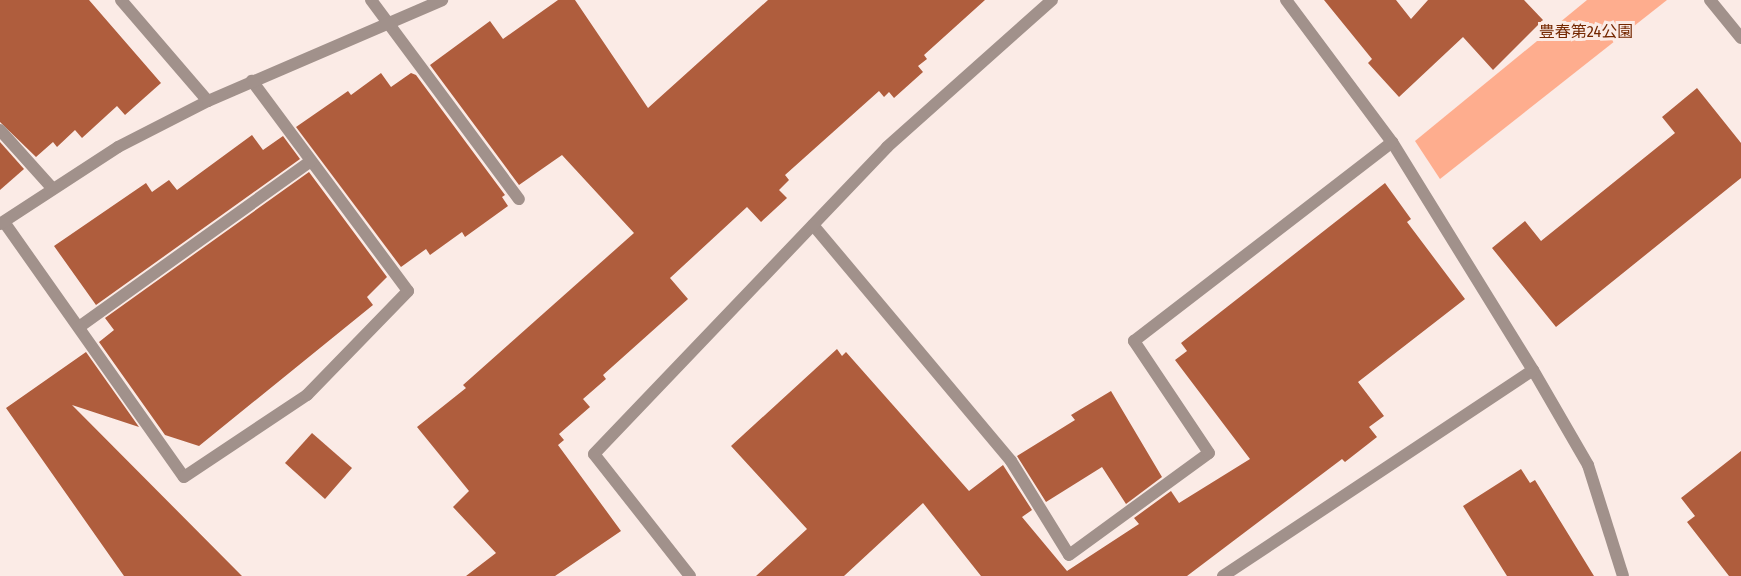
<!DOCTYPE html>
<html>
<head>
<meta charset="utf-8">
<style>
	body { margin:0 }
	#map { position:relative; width:1741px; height:576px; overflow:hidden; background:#fbebe6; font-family:"Fira Sans Condensed","Noto Sans JP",sans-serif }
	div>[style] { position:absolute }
	.green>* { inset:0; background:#fead8e }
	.building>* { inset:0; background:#af5d3d }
	.minor>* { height:12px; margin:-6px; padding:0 6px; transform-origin:6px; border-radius:6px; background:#a1918b }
	.tertiary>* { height:12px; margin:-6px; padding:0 6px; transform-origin:6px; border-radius:6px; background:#a1918b }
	span { translate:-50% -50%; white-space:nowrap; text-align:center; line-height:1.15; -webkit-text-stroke:6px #fbebe6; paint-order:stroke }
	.park-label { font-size:16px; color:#742700 }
</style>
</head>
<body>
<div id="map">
	<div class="green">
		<div style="clip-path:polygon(1587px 0,1667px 0,1440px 179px,1415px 141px)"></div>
	</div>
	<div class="building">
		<div style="clip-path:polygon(0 0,89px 0,161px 83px,125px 115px,117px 106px,82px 138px,75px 130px,57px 147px,53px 142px,36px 157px,0 122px)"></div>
		<div style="clip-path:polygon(558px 0,575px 0,648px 108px,768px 0,985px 0,924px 55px,927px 59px,918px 66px,923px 72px,894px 98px,889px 92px,884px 97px,879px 91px,785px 175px,789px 180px,779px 190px,787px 198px,761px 222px,747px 207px,670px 278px,688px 299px,603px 375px,606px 379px,583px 399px,590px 407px,559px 434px,564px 440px,558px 445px,621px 531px,555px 576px,466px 576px,496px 553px,453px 507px,469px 491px,417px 427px,466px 388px,463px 385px,634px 233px,562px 155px,519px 185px,430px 65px,490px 21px,503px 39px)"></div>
		<div style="clip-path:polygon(1324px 0,1396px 0,1411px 19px,1428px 0,1524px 0,1543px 20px,1493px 70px,1463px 37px,1399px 97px,1368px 63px,1372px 59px)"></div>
		<div style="clip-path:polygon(381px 73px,391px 87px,411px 73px,416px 75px,505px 195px,502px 197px,508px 206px,465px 237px,462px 232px,430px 255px,426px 249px,401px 267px,296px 127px,348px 91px,351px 95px)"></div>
		<div style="clip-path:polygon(1697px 88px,1741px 143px,1741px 178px,1556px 327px,1492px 248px,1525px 221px,1541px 241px,1675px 133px,1662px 117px)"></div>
		<div style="clip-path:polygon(252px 135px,263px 150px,283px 136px,300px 159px,96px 305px,54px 246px,146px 183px,152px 192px,169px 180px,177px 190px)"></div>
		<div style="clip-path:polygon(0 142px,24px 169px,0 190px)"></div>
		<div style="clip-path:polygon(309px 172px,387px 277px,367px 297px,373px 305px,199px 446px,165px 435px,99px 342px,114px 330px,105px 318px)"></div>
		<div style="clip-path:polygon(1385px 183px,1411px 219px,1407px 222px,1465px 299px,1358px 382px,1384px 416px,1369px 427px,1377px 437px,1345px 462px,1342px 459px,1187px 576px,981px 576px,923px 503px,844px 576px,756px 576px,807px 529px,731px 446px,837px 349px,842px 356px,846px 352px,969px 491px,1003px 465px,1032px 510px,1022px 517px,1067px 571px,1139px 524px,1134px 518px,1171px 491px,1179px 503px,1250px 459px,1175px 360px,1187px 351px,1181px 343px)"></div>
		<div style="clip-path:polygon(86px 352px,139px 427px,72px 405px,242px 576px,124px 576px,6px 408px)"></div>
		<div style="clip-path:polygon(1111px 391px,1162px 477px,1126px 504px,1102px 467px,1046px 502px,1017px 456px,1075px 420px,1071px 415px)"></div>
		<div style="clip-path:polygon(312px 433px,352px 468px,325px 499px,285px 463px)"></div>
		<div style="clip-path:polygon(1741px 451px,1741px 576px,1729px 576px,1687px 522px,1695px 516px,1681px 498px)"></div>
		<div style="clip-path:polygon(1521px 469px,1530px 483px,1535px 480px,1594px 576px,1507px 576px,1463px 506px)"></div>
	</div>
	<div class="minor">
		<div style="left:121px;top:0;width:133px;rotate:49.3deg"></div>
		<div style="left:371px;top:0;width:248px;rotate:53.4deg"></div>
		<div style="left:1286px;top:0;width:177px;rotate:53.3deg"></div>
		<div style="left:1392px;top:142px;width:268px;rotate:58.3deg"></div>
		<div style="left:1533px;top:370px;width:110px;rotate:59.9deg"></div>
		<div style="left:1588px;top:465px;width:116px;rotate:72.5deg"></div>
		<div style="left:1710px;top:0;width:49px;rotate:50.8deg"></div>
		<div style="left:0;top:130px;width:79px;rotate:48.1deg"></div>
		<div style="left:4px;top:222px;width:312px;rotate:54.8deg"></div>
		<div style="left:184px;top:477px;width:148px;rotate:-33.7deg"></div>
		<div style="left:307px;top:395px;width:145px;rotate:-45.8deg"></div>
		<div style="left:408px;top:291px;width:262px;rotate:-126.6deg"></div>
		<div style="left:813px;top:225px;width:308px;rotate:50deg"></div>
		<div style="left:1011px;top:461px;width:110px;rotate:58.3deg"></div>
		<div style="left:1069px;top:555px;width:173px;rotate:-36.1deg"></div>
		<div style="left:1209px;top:453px;width:135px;rotate:-123.8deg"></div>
		<div style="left:1134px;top:341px;width:326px;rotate:-37.6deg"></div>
		<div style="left:79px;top:327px;width:285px;rotate:-35.6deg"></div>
		<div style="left:690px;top:576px;width:155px;rotate:-128.2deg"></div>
		<div style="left:594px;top:454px;width:424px;rotate:-46.3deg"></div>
		<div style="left:887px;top:147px;width:221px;rotate:-41.7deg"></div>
		<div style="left:1223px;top:576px;width:372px;rotate:-33.6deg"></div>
	</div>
	<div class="tertiary">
		<div style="left:0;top:224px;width:141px;rotate:-33.1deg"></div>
		<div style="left:118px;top:147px;width:101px;rotate:-27.1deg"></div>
		<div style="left:208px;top:101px;width:255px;rotate:-23.3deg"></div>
	</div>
	<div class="park-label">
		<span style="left:1586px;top:32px">豊春第24公園</span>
	</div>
</div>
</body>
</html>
